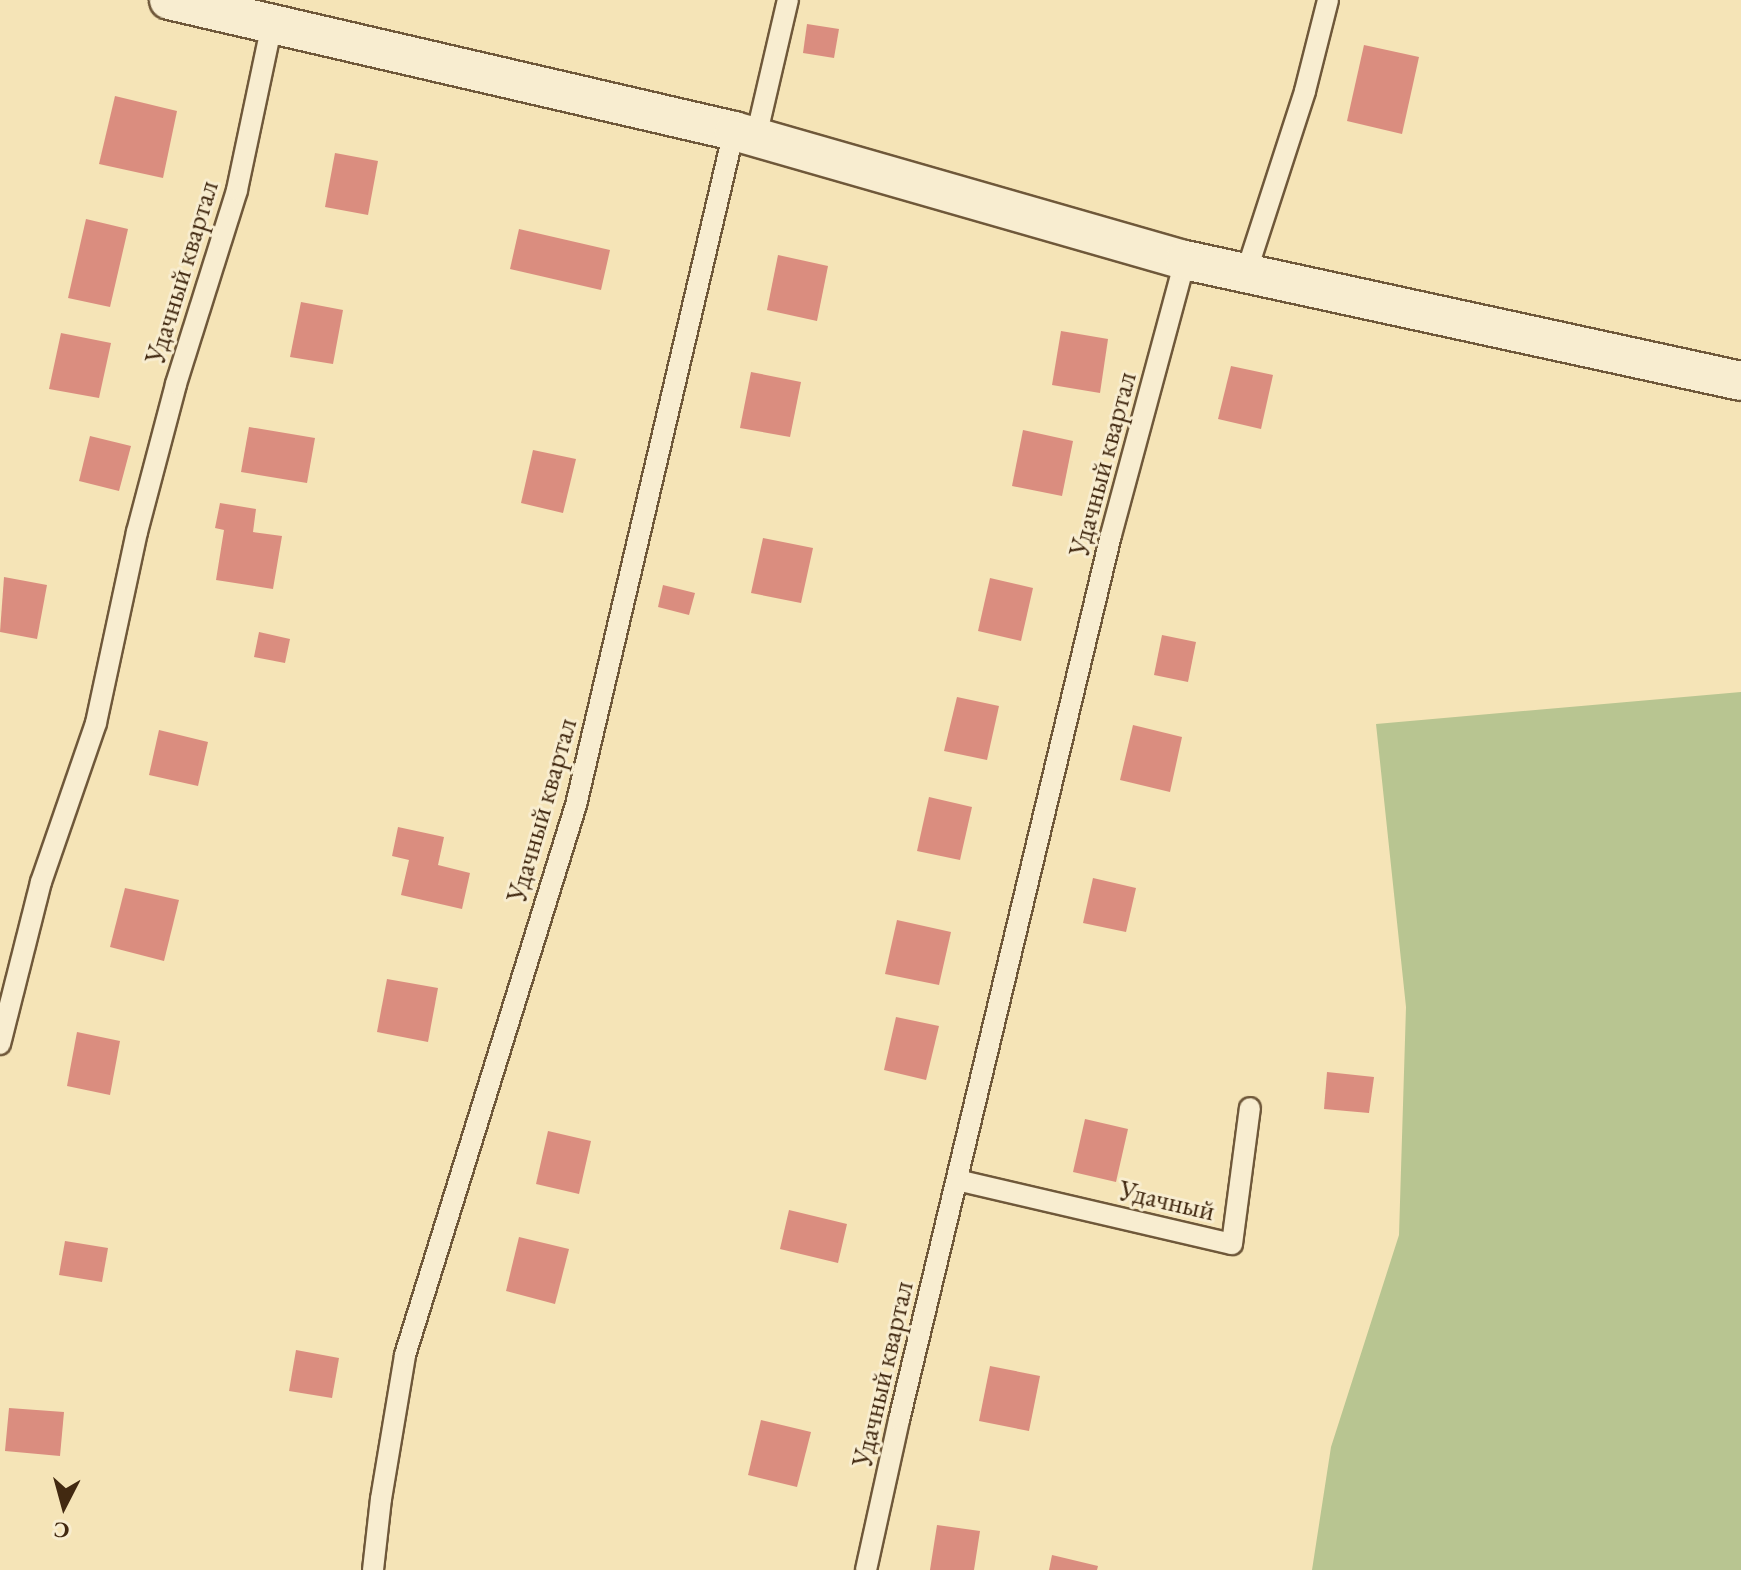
<!DOCTYPE html>
<html>
<head>
<meta charset="utf-8">
<style>
	body { margin:0 }
	#map { position:relative; width:1741px; height:1570px; overflow:hidden; background:#f5e4b7; font-family:"EB Garamond",serif }
	div>[style] { position:absolute }
	.green>* { inset:0; background:#b8c591 }
	.building>* { inset:0; background:#da8d7f }
	.roads { filter:drop-shadow(2px 0 #6f583a) drop-shadow(-2px 0 #6f583a) drop-shadow(0 2px #6f583a) drop-shadow(0 -2px #6f583a) }
	.lane>* { height:20px; margin:-10px; padding:0 10px; transform-origin:10px; border-radius:10px; background:#f8edd0 }
	.street>* { height:38px; margin:-19px; padding:0 19px; transform-origin:19px; border-radius:19px; background:#f8edd0 }
	span { translate:-50% -50%; white-space:nowrap; text-align:center; line-height:1.15; -webkit-text-stroke:6px #f8edd0; paint-order:stroke }
	.street-label { font-size:28px; color:#422911 }
	.north { position:absolute; left:24px; top:1466px; width:80px; height:80px; -webkit-text-stroke:6px #f8edd0; paint-order:stroke; rotate:186deg; font-size:22px; font-weight:700; line-height:32px; text-align:center; color:#422911 }
	.north::after { content:''; display:block; margin:auto; width:28px; height:36px; background:#422911; clip-path:polygon(50% 0,100% 100%,50% 72%,0 100%) }
</style>
</head>
<body>
<div id="map">
	<div class="green">
		<div style="clip-path:polygon(1741px 692px,1741px 1570px,1312px 1570px,1331px 1447px,1399px 1235px,1406px 1007px,1376px 724px)"></div>
	</div>
	<div class="building">
		<div style="clip-path:polygon(807px 24px,839px 29px,834px 58px,803px 53px)"></div>
		<div style="clip-path:polygon(1364px 45px,1419px 57px,1402px 134px,1347px 121px)"></div>
		<div style="clip-path:polygon(115px 96px,177px 111px,163px 178px,99px 164px)"></div>
		<div style="clip-path:polygon(335px 153px,378px 161px,368px 215px,325px 207px)"></div>
		<div style="clip-path:polygon(86px 219px,128px 229px,110px 307px,68px 298px)"></div>
		<div style="clip-path:polygon(519px 229px,610px 250px,601px 290px,510px 269px)"></div>
		<div style="clip-path:polygon(778px 255px,828px 266px,817px 321px,767px 310px)"></div>
		<div style="clip-path:polygon(301px 302px,343px 310px,333px 364px,290px 357px)"></div>
		<div style="clip-path:polygon(1061px 331px,1108px 339px,1100px 393px,1052px 385px)"></div>
		<div style="clip-path:polygon(61px 333px,111px 343px,99px 398px,49px 389px)"></div>
		<div style="clip-path:polygon(1231px 366px,1273px 375px,1261px 429px,1218px 419px)"></div>
		<div style="clip-path:polygon(751px 372px,801px 382px,790px 437px,740px 428px)"></div>
		<div style="clip-path:polygon(249px 427px,315px 438px,307px 483px,241px 472px)"></div>
		<div style="clip-path:polygon(1023px 430px,1073px 441px,1062px 496px,1012px 486px)"></div>
		<div style="clip-path:polygon(90px 436px,131px 446px,119px 491px,79px 481px)"></div>
		<div style="clip-path:polygon(533px 450px,576px 459px,563px 513px,521px 503px)"></div>
		<div style="clip-path:polygon(220px 503px,256px 509px,253px 532px,282px 536px,273px 589px,216px 580px,224px 530px,215px 528px)"></div>
		<div style="clip-path:polygon(763px 538px,813px 548px,801px 603px,751px 593px)"></div>
		<div style="clip-path:polygon(4px 577px,47px 585px,37px 639px,0 632px)"></div>
		<div style="clip-path:polygon(990px 578px,1033px 588px,1021px 641px,978px 631px)"></div>
		<div style="clip-path:polygon(663px 585px,695px 593px,689px 615px,658px 607px)"></div>
		<div style="clip-path:polygon(259px 632px,290px 639px,285px 663px,254px 657px)"></div>
		<div style="clip-path:polygon(1162px 635px,1196px 642px,1188px 682px,1154px 675px)"></div>
		<div style="clip-path:polygon(957px 697px,999px 706px,987px 760px,944px 751px)"></div>
		<div style="clip-path:polygon(1133px 725px,1182px 737px,1170px 792px,1120px 780px)"></div>
		<div style="clip-path:polygon(159px 730px,208px 742px,198px 786px,149px 775px)"></div>
		<div style="clip-path:polygon(929px 797px,972px 807px,960px 860px,917px 851px)"></div>
		<div style="clip-path:polygon(398px 827px,444px 837px,438px 865px,470px 873px,462px 909px,401px 895px,409px 860px,392px 856px)"></div>
		<div style="clip-path:polygon(1093px 878px,1136px 888px,1126px 932px,1083px 923px)"></div>
		<div style="clip-path:polygon(125px 888px,179px 900px,164px 961px,110px 947px)"></div>
		<div style="clip-path:polygon(897px 920px,951px 932px,939px 985px,885px 974px)"></div>
		<div style="clip-path:polygon(387px 979px,438px 988px,428px 1042px,377px 1032px)"></div>
		<div style="clip-path:polygon(896px 1017px,939px 1026px,926px 1080px,884px 1070px)"></div>
		<div style="clip-path:polygon(77px 1032px,120px 1041px,110px 1095px,67px 1086px)"></div>
		<div style="clip-path:polygon(1327px 1072px,1374px 1077px,1369px 1113px,1324px 1109px)"></div>
		<div style="clip-path:polygon(1085px 1119px,1128px 1129px,1116px 1182px,1073px 1172px)"></div>
		<div style="clip-path:polygon(548px 1131px,591px 1141px,579px 1194px,536px 1184px)"></div>
		<div style="clip-path:polygon(789px 1210px,847px 1224px,838px 1263px,780px 1249px)"></div>
		<div style="clip-path:polygon(519px 1237px,569px 1249px,555px 1304px,506px 1291px)"></div>
		<div style="clip-path:polygon(65px 1241px,108px 1248px,102px 1282px,59px 1275px)"></div>
		<div style="clip-path:polygon(296px 1350px,339px 1358px,332px 1398px,289px 1391px)"></div>
		<div style="clip-path:polygon(990px 1366px,1040px 1376px,1029px 1431px,979px 1421px)"></div>
		<div style="clip-path:polygon(9px 1408px,64px 1412px,60px 1456px,5px 1451px)"></div>
		<div style="clip-path:polygon(761px 1420px,811px 1432px,797px 1487px,748px 1475px)"></div>
		<div style="clip-path:polygon(937px 1525px,980px 1531px,974px 1570px,930px 1570px)"></div>
		<div style="clip-path:polygon(1052px 1555px,1098px 1566px,1097px 1570px,1049px 1570px)"></div>
	</div>
	<div class="roads">
		<div class="lane">
			<div style="left:756px;top:137px;width:141px;rotate:-76.9deg"></div>
			<div style="left:1246px;top:273px;width:191px;rotate:-72deg"></div>
			<div style="left:1305px;top:91px;width:94px;rotate:-75.8deg"></div>
			<div style="left:0;top:1044px;width:167px;rotate:-75.8deg"></div>
			<div style="left:41px;top:882px;width:168px;rotate:-70.9deg"></div>
			<div style="left:96px;top:723px;width:195px;rotate:-77.9deg"></div>
			<div style="left:137px;top:532px;width:153px;rotate:-75.2deg"></div>
			<div style="left:176px;top:384px;width:203px;rotate:-72.5deg"></div>
			<div style="left:237px;top:190px;width:170px;rotate:-78.1deg"></div>
			<div style="left:957px;top:1180px;width:282px;rotate:13.1deg"></div>
			<div style="left:1232px;top:1244px;width:137px;rotate:-82.5deg"></div>
			<div style="left:373px;top:1570px;width:71px;rotate:-83.6deg"></div>
			<div style="left:381px;top:1499px;width:146px;rotate:-80.5deg"></div>
			<div style="left:405px;top:1355px;width:576px;rotate:-72.73deg"></div>
			<div style="left:576px;top:805px;width:692px;rotate:-76.81deg"></div>
			<div style="left:866px;top:1570px;width:154px;rotate:-77.6deg"></div>
			<div style="left:899px;top:1420px;width:910px;rotate:-76.53deg"></div>
			<div style="left:1111px;top:535px;width:285px;rotate:-74.9deg"></div>
		</div>
		<div class="street">
			<div style="left:169px;top:0;width:580px;rotate:13.05deg"></div>
			<div style="left:734px;top:131px;width:469px;rotate:16deg"></div>
			<div style="left:1185px;top:260px;width:569px;rotate:12.28deg"></div>
		</div>
	</div>
	<div class="street-label">
		<span style="left:181px;top:272px;rotate:-73deg">Удачный квартал</span>
		<span style="left:1102px;top:464px;rotate:-75deg">Удачный квартал</span>
		<span style="left:541px;top:810px;rotate:-74deg">Удачный квартал</span>
		<span style="left:1167px;top:1200px;rotate:13deg">Удачный</span>
		<span style="left:882px;top:1374px;rotate:-77deg">Удачный квартал</span>
	</div>
	<div class="north">С</div>
</div>
</body>
</html>
